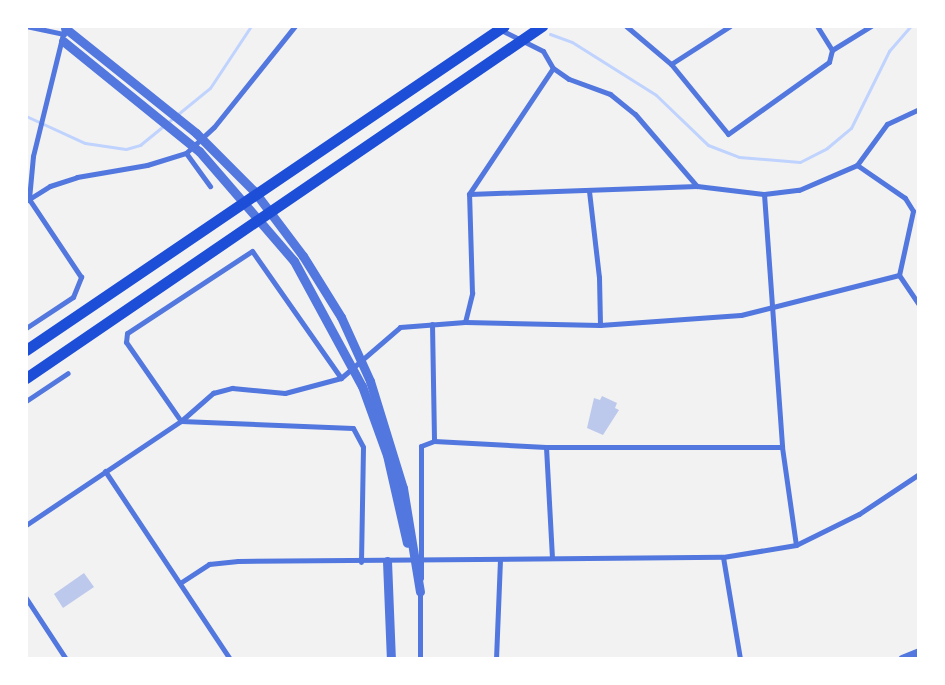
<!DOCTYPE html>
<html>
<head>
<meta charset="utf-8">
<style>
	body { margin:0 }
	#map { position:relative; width:945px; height:685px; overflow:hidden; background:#f2f2f2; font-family:Raleway,sans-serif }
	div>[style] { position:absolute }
	.stream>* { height:3px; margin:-1.5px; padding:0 1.5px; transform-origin:1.5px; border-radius:1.5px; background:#bfd3fe }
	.building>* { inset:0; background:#bdc9ec }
	.minor>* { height:5px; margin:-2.5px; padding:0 2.5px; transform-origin:2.5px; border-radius:2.5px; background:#5277de }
	.tertiary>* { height:9px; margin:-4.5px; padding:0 4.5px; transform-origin:4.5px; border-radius:4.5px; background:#5277de }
	.trunk>* { height:11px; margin:-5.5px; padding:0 5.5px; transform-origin:5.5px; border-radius:5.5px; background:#1d4ed8 }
	span { translate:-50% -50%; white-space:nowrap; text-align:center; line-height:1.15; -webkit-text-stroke:4px #fff; paint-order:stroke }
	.frame { position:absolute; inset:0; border:28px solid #fff; pointer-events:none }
</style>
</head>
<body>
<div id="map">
	<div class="stream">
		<div style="left:550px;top:34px;width:23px;rotate:20deg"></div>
		<div style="left:572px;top:42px;width:99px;rotate:32.2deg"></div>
		<div style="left:656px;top:95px;width:72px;rotate:43.9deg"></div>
		<div style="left:708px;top:145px;width:33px;rotate:21deg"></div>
		<div style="left:739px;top:157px;width:61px;rotate:4.7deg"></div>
		<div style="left:800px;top:162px;width:30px;rotate:-27deg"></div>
		<div style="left:827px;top:148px;width:31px;rotate:-40deg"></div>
		<div style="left:851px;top:128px;width:86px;rotate:-63.7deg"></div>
		<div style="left:889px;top:51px;width:33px;rotate:-49deg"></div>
		<div style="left:26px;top:116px;width:65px;rotate:24.6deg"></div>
		<div style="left:85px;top:143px;width:41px;rotate:8.3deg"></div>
		<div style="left:126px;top:149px;width:15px;rotate:-16deg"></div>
		<div style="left:140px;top:145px;width:90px;rotate:-39.2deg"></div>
		<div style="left:210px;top:88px;width:74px;rotate:-56.5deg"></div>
	</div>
	<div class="building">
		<div style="clip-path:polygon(602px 396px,617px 403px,615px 408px,619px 410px,603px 435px,587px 428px,594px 398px,600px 400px)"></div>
		<div style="clip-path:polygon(84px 573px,94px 587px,63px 608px,54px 594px)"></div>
	</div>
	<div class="minor">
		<div style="left:26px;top:26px;width:39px;rotate:12deg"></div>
		<div style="left:626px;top:26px;width:59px;rotate:40.2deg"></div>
		<div style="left:671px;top:64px;width:90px;rotate:50.8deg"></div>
		<div style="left:728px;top:134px;width:124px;rotate:-35.5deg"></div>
		<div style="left:829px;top:62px;width:12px;rotate:-76deg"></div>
		<div style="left:832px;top:50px;width:28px;rotate:-122deg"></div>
		<div style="left:501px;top:30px;width:47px;rotate:26.6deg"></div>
		<div style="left:543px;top:51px;width:20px;rotate:60deg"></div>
		<div style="left:553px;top:68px;width:19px;rotate:35deg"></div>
		<div style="left:569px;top:79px;width:44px;rotate:20.1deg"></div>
		<div style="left:610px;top:94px;width:32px;rotate:39deg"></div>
		<div style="left:635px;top:114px;width:95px;rotate:49.3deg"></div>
		<div style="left:832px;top:50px;width:46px;rotate:-31.6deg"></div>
		<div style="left:671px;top:64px;width:70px;rotate:-32.8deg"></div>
		<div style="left:186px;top:153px;width:41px;rotate:54deg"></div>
		<div style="left:857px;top:165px;width:51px;rotate:-53.8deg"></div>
		<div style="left:887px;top:124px;width:35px;rotate:-25deg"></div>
		<div style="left:589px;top:191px;width:87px;rotate:83.4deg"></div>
		<div style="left:599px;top:277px;width:48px;rotate:88.8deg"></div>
		<div style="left:469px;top:194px;width:228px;rotate:-2deg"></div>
		<div style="left:697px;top:186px;width:67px;rotate:6.8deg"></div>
		<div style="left:764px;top:194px;width:35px;rotate:-7deg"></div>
		<div style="left:799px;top:190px;width:63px;rotate:-23.3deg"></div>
		<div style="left:857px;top:165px;width:58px;rotate:34.5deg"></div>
		<div style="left:905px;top:198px;width:15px;rotate:58deg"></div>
		<div style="left:764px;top:194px;width:254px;rotate:85.9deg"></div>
		<div style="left:782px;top:447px;width:99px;rotate:81.9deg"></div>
		<div style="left:29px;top:199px;width:43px;rotate:-84.7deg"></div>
		<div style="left:33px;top:156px;width:134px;rotate:-76.2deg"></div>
		<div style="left:26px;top:201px;width:28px;rotate:-32deg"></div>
		<div style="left:50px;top:186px;width:28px;rotate:-18deg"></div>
		<div style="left:77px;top:177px;width:71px;rotate:-9.7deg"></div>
		<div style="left:147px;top:165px;width:41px;rotate:-17.1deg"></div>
		<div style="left:186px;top:153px;width:38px;rotate:-43deg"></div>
		<div style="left:214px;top:127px;width:129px;rotate:-51.3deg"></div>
		<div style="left:913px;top:211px;width:66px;rotate:102.3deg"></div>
		<div style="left:899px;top:275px;width:36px;rotate:56deg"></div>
		<div style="left:465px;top:322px;width:30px;rotate:-76deg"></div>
		<div style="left:472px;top:293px;width:99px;rotate:-91.7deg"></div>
		<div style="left:469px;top:194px;width:151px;rotate:-56.3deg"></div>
		<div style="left:432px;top:324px;width:117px;rotate:89deg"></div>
		<div style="left:26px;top:328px;width:56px;rotate:-33.4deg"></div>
		<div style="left:73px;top:297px;width:22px;rotate:-68deg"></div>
		<div style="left:81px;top:277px;width:97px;rotate:-123.7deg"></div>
		<div style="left:341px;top:378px;width:155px;rotate:-125deg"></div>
		<div style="left:252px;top:251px;width:149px;rotate:146.7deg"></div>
		<div style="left:127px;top:333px;width:9px;rotate:96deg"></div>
		<div style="left:126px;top:342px;width:96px;rotate:55.2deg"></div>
		<div style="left:181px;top:421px;width:43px;rotate:-41.2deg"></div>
		<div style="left:213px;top:393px;width:20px;rotate:-15deg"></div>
		<div style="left:232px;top:388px;width:53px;rotate:5.4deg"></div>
		<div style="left:285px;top:393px;width:58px;rotate:-15deg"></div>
		<div style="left:341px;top:378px;width:78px;rotate:-40.8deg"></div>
		<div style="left:400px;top:327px;width:65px;rotate:-4.4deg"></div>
		<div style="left:465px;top:322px;width:135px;rotate:1.3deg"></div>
		<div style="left:600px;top:325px;width:141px;rotate:-4.1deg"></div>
		<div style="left:741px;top:315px;width:163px;rotate:-14.2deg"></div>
		<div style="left:26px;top:401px;width:50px;rotate:-33.7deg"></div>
		<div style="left:546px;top:447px;width:111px;rotate:86.9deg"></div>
		<div style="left:105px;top:471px;width:226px;rotate:56.4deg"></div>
		<div style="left:26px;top:525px;width:187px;rotate:-33.9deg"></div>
		<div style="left:181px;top:421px;width:172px;rotate:2.3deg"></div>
		<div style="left:353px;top:428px;width:21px;rotate:62deg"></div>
		<div style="left:363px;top:447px;width:115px;rotate:91deg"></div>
		<div style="left:723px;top:557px;width:103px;rotate:80.5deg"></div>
		<div style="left:421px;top:578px;width:132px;rotate:-90deg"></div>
		<div style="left:421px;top:446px;width:14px;rotate:-21deg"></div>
		<div style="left:434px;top:441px;width:112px;rotate:3.1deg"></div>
		<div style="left:546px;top:447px;width:236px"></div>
		<div style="left:180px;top:583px;width:35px;rotate:-33deg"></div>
		<div style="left:209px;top:564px;width:29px;rotate:-6deg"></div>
		<div style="left:238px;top:561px;width:485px;rotate:-0.5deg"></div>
		<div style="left:723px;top:557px;width:74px;rotate:-9.3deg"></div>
		<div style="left:796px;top:545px;width:70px;rotate:-26.2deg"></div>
		<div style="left:859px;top:514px;width:72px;rotate:-33.7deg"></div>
		<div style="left:26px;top:598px;width:73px;rotate:56.7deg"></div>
		<div style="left:420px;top:659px;width:70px;rotate:-90deg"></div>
		<div style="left:496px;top:659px;width:100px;rotate:-87.7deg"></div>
	</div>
	<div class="tertiary">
		<div style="left:65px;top:28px;width:168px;rotate:38.7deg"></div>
		<div style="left:196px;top:133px;width:82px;rotate:45deg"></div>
		<div style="left:254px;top:191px;width:81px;rotate:53deg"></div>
		<div style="left:303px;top:256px;width:72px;rotate:58.1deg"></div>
		<div style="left:341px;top:317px;width:70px;rotate:65.6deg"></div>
		<div style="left:370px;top:381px;width:112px;rotate:72.9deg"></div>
		<div style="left:403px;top:488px;width:105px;rotate:80.7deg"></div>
		<div style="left:63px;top:41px;width:175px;rotate:39deg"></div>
		<div style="left:199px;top:151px;width:145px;rotate:49.2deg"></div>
		<div style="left:294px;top:261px;width:142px;rotate:61.5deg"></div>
		<div style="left:362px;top:386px;width:73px;rotate:70.1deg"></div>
		<div style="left:387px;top:455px;width:90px;rotate:77.2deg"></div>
		<div style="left:387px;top:561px;width:98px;rotate:87.7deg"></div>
		<div style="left:902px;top:659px;width:18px;rotate:-22deg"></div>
	</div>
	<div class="trunk">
		<div style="left:26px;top:350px;width:577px;rotate:-34.13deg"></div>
		<div style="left:26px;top:378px;width:625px;rotate:-34.3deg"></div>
	</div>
	<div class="frame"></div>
</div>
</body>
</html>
